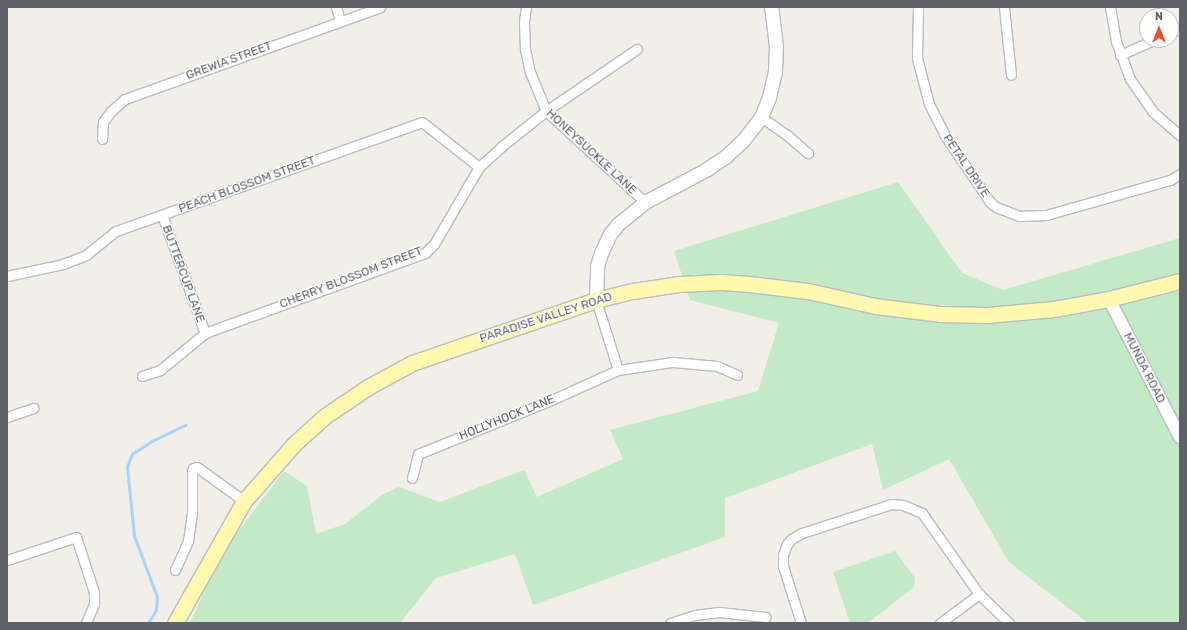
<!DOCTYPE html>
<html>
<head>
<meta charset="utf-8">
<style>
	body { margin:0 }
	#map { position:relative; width:1187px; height:630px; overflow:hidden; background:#f1efe7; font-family:Rubik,sans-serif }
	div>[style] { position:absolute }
	.green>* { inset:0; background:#c3e9c6 }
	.stream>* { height:2.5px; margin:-1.25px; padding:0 1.25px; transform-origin:1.25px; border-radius:1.25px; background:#a9d3ff }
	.roads { filter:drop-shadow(1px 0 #b9bcc1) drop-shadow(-1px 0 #b9bcc1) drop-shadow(0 1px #b9bcc1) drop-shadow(0 -1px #b9bcc1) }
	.minor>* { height:9px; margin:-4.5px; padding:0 4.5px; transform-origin:4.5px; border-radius:4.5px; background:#fff }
	.tertiary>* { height:12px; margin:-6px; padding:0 6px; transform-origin:6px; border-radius:6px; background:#fff }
	.secondary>* { height:13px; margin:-6.5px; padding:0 6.5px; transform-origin:6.5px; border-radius:6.5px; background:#fff }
	.primary>* { height:15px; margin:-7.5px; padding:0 7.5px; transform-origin:7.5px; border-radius:7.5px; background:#fff8ae }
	span { translate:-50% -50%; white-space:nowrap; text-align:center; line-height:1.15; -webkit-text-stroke:3px #fff; paint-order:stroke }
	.street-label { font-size:12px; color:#5e6268 }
	.frame { position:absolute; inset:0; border:8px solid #5e6268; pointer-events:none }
	.north { position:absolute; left:1139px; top:8px; width:40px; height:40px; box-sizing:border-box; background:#fff; border:1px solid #bfc0c3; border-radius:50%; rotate:0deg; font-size:11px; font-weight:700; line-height:16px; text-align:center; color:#5e6268 }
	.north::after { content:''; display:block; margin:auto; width:14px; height:18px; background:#f24b2c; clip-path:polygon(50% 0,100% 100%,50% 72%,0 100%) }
</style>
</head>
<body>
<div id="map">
	<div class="green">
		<div style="clip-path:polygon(898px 182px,962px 273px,1003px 290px,1180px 238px,1180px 623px,1088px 623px,1009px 562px,949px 459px,883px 490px,872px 444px,725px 498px,725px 537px,533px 605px,515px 554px,436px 578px,400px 623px,190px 623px,221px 554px,284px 471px,307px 486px,316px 534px,345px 524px,382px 495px,399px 487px,440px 502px,524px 470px,537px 497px,623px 459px,610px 430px,758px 391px,779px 323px,690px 300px,674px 251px)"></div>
		<div style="clip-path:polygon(895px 551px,915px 578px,914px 587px,868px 623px,850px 623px,833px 572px)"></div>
	</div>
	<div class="stream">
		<div style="left:148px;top:623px;width:15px;rotate:-58deg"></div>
		<div style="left:156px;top:610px;width:13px;rotate:-86deg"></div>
		<div style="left:157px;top:597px;width:65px;rotate:-110.7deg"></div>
		<div style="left:134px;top:536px;width:69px;rotate:-95.8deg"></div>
		<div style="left:127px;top:467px;width:14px;rotate:-69deg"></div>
		<div style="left:132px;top:454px;width:24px;rotate:-33deg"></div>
		<div style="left:152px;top:441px;width:37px;rotate:-26deg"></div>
	</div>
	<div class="roads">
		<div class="minor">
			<div style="left:336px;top:7px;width:15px;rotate:74deg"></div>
			<div style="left:526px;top:7px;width:15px;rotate:98deg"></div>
			<div style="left:524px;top:22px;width:27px;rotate:88deg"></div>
			<div style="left:525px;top:49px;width:24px;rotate:78deg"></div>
			<div style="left:530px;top:72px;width:42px;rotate:67.7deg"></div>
			<div style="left:546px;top:111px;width:134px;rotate:42.6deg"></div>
			<div style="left:918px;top:7px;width:51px;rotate:91.1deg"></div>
			<div style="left:917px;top:58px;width:48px;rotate:75.4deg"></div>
			<div style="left:929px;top:104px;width:34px;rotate:63deg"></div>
			<div style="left:944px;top:134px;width:82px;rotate:55.9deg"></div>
			<div style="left:990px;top:202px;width:8px;rotate:40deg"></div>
			<div style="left:996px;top:207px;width:25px;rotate:21deg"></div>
			<div style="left:1019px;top:216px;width:27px;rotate:-2deg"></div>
			<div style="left:1046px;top:215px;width:129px;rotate:-15.8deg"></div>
			<div style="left:1170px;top:180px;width:12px;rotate:-31deg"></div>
			<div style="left:1004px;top:7px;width:68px;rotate:84.1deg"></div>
			<div style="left:1110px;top:7px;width:35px;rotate:80deg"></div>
			<div style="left:1116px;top:41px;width:40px;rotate:69.8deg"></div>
			<div style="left:1130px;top:79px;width:39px;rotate:55deg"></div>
			<div style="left:1152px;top:111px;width:37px;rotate:41deg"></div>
			<div style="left:1171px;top:32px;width:9px;rotate:-18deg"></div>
			<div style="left:1120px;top:55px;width:36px;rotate:-24deg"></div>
			<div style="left:761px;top:117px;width:32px;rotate:35deg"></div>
			<div style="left:787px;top:135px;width:28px;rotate:41deg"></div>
			<div style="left:102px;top:139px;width:17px;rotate:-87deg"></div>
			<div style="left:103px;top:122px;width:14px;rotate:-54deg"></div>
			<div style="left:111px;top:111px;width:18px;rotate:-41deg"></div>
			<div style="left:125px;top:99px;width:271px;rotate:-19.8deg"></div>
			<div style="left:162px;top:215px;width:126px;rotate:70deg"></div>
			<div style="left:7px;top:276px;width:57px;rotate:-12.1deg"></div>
			<div style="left:63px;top:264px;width:25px;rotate:-21deg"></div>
			<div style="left:86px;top:255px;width:38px;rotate:-39deg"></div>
			<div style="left:116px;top:231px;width:325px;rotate:-19.6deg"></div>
			<div style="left:422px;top:122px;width:73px;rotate:38.3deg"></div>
			<div style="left:596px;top:300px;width:73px;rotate:72.6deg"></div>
			<div style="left:142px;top:376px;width:19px;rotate:-18deg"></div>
			<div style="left:160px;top:370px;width:58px;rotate:-39.4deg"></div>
			<div style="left:205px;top:333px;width:234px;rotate:-20deg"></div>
			<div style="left:425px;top:253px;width:13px;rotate:-45deg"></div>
			<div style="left:434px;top:244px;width:89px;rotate:-59.7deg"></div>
			<div style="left:479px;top:167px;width:31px;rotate:-42deg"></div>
			<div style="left:502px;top:146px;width:56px;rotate:-38.5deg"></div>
			<div style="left:546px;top:111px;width:110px;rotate:-34.3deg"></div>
			<div style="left:7px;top:417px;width:28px;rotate:-19deg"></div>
			<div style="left:412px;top:478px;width:25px;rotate:-76deg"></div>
			<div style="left:418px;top:454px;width:139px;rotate:-22deg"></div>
			<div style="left:547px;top:402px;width:78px;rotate:-24.3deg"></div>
			<div style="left:618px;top:370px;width:56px;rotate:-8.3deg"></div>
			<div style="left:673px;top:362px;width:44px;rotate:5.2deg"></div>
			<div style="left:717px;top:366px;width:22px;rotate:24deg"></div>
			<div style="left:7px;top:560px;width:73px;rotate:-18.4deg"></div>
			<div style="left:76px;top:537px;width:58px;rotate:71.9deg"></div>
			<div style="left:94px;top:592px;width:12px;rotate:90deg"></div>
			<div style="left:94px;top:604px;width:21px;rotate:113deg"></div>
			<div style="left:175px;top:570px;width:32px;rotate:-66deg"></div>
			<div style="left:188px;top:541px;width:27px;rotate:-82deg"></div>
			<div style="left:192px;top:514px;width:43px;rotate:-90deg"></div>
			<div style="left:192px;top:471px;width:3px;rotate:-72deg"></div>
			<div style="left:193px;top:468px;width:4px;rotate:-14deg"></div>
			<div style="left:197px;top:467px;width:58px;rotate:35.9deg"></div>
			<div style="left:670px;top:623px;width:26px;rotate:-18deg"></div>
			<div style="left:695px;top:615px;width:24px;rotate:-7deg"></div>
			<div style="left:719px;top:612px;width:47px;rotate:6.1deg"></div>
			<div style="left:801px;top:623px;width:60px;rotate:-107.5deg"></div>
			<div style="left:783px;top:566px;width:11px;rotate:-90deg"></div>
			<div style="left:783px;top:555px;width:12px;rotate:-70deg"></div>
			<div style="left:787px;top:544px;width:6px;rotate:-51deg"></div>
			<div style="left:791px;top:539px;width:13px;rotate:-29deg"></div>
			<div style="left:802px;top:533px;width:94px;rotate:-18deg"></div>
			<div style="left:891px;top:504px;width:12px;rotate:5deg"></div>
			<div style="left:903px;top:505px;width:21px;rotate:23deg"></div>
			<div style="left:922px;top:513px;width:99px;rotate:54.9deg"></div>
			<div style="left:979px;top:594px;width:42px;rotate:44deg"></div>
			<div style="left:940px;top:623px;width:49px;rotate:-36.6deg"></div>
		</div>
		<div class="tertiary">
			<div style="left:1109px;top:299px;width:155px;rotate:62.8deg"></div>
		</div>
		<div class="secondary">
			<div style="left:596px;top:300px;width:34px;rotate:-88deg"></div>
			<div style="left:597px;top:266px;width:14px;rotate:-73deg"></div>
			<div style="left:601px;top:253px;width:21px;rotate:-65deg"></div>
			<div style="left:610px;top:234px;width:13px;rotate:-51deg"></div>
			<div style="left:618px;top:224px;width:35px;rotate:-39deg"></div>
			<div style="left:645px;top:202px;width:70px;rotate:-28deg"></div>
			<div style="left:707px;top:169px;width:22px;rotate:-34deg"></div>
			<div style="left:725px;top:157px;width:26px;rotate:-43deg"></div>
			<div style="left:744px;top:139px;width:28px;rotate:-52deg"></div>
			<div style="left:761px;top:117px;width:22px;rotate:-68deg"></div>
			<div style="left:769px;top:97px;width:26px;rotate:-77deg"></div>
			<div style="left:775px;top:72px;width:26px;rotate:-88deg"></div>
			<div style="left:776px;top:46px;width:39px;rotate:-97deg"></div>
		</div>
		<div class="primary">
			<div style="left:175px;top:623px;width:140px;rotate:-60.5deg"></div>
			<div style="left:244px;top:501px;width:76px;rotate:-48.7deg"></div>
			<div style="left:294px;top:444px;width:42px;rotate:-42.1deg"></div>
			<div style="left:325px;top:416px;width:52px;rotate:-34deg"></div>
			<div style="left:368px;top:387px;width:50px;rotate:-28.6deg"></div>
			<div style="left:412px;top:363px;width:194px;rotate:-18.9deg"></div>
			<div style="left:596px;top:300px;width:38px;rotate:-14deg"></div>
			<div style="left:633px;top:291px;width:47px;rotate:-8.7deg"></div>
			<div style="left:679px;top:284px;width:42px;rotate:-2.7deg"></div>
			<div style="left:721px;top:282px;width:28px;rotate:4deg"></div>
			<div style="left:749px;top:284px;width:59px;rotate:6.8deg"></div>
			<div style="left:808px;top:291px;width:69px;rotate:12.6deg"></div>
			<div style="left:875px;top:306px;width:65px;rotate:7deg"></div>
			<div style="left:940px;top:314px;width:47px;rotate:1.2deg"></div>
			<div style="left:987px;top:315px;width:67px;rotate:-5.1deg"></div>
			<div style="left:1054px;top:309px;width:56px;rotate:-10.3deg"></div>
			<div style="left:1109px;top:299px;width:73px;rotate:-14.2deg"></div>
		</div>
	</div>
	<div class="street-label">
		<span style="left:229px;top:61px;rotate:-20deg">GREWIA STREET</span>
		<span style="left:591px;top:152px;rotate:43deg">HONEYSUCKLE LANE</span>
		<span style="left:966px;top:166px;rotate:56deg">PETAL DRIVE</span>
		<span style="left:247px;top:185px;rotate:-20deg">PEACH BLOSSOM STREET</span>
		<span style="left:183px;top:274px;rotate:70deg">BUTTERCUP LANE</span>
		<span style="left:351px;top:278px;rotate:-21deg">CHERRY BLOSSOM STREET</span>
		<span style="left:546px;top:318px;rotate:-18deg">PARADISE VALLEY ROAD</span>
		<span style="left:1144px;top:368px;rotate:63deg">MUNDA ROAD</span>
		<span style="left:507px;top:418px;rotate:-22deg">HOLLYHOCK LANE</span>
	</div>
	<div class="frame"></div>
	<div class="north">N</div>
</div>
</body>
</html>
